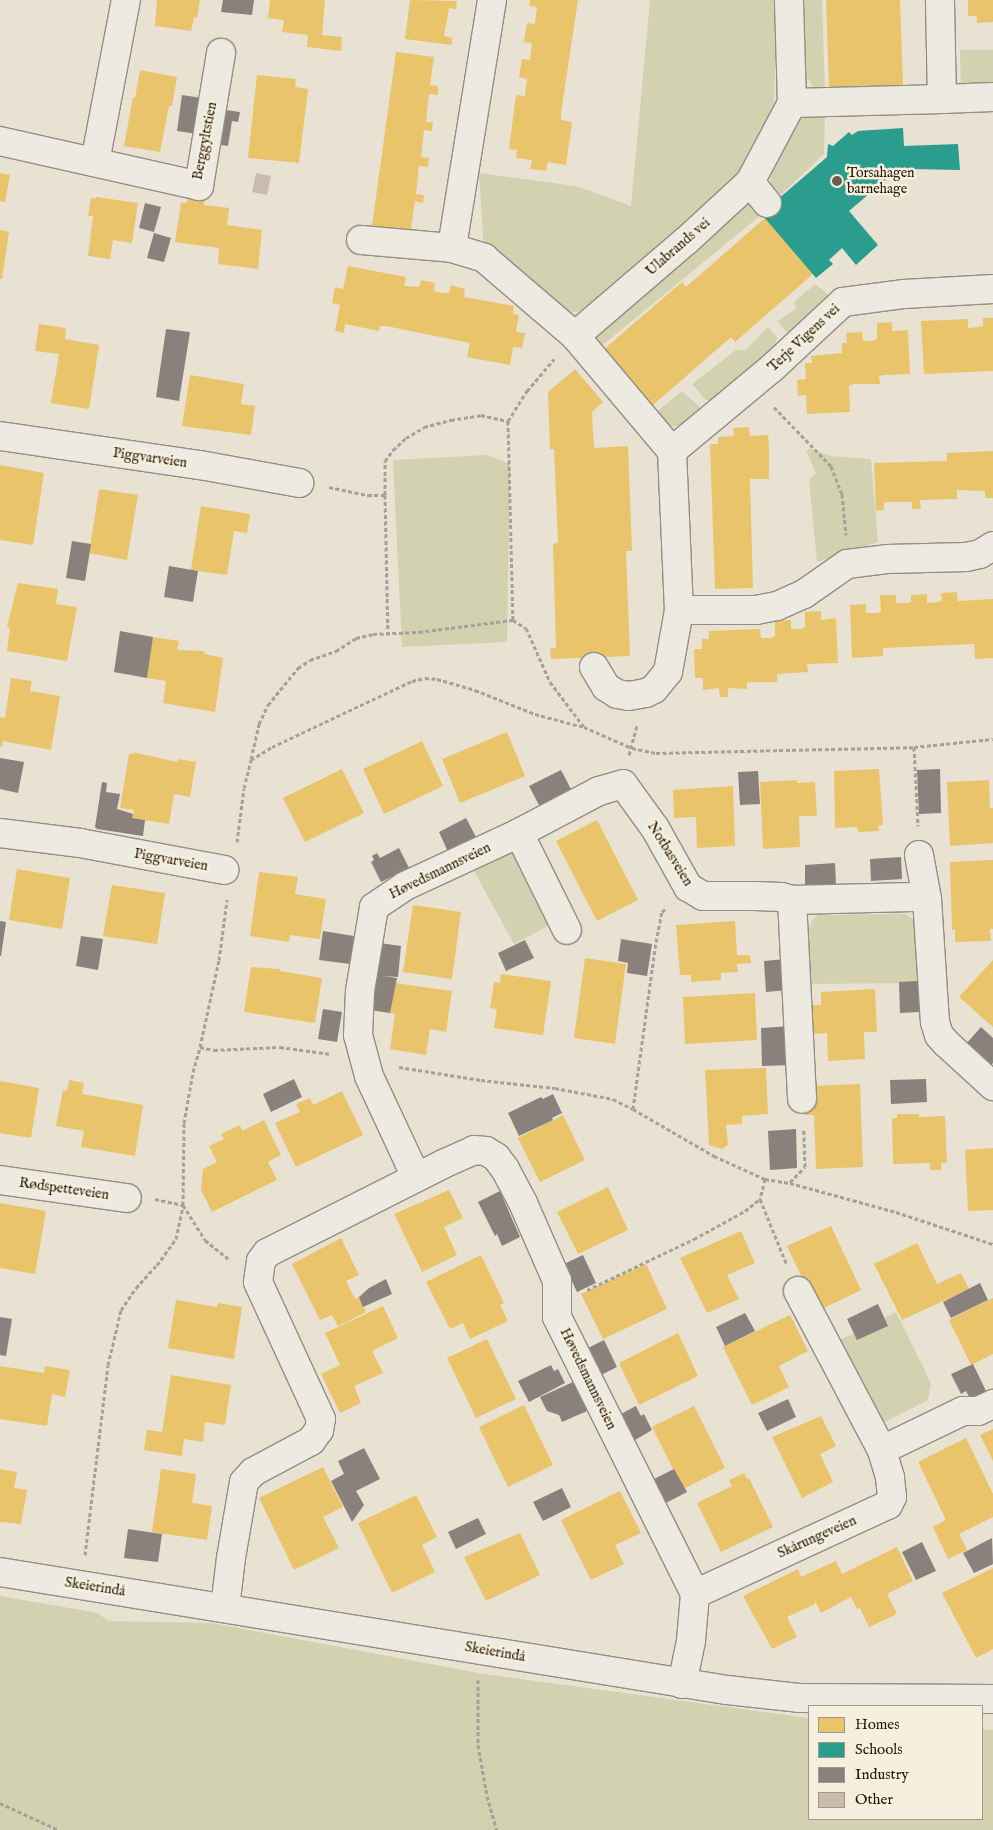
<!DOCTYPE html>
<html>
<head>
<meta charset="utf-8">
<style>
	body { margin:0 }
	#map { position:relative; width:993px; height:1830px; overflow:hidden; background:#e9e2d3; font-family:"IM FELL English",serif }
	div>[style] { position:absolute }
	.green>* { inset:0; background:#d2d1b0 }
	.homes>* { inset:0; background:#e9c46a }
	.schools>* { inset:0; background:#2a9d8f }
	.industry>* { inset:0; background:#8a817c }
	.building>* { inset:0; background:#cbbbae }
	.path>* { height:3px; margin-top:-1.5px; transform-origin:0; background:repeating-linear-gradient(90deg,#a5a19a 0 4px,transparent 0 6.5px) }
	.roads { filter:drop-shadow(1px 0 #938d83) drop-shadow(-1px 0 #938d83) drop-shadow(0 1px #938d83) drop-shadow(0 -1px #938d83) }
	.minor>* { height:28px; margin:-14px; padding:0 14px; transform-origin:14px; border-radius:14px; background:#edeae2 }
	.dots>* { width:14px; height:14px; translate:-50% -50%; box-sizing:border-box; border:2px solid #f6efdd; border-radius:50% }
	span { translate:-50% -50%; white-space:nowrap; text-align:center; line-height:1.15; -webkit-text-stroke:5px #f6efdd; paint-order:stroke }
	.street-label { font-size:14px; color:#241607 }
	.poi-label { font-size:14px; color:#241607 }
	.left { translate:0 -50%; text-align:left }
	.legend { position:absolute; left:808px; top:1705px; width:175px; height:115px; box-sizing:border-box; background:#f6efdd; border:1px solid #a29887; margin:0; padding:6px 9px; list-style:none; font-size:15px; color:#241607 }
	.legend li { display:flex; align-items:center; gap:10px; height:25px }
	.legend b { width:25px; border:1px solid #a29887 }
</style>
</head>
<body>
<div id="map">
	<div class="green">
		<div style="clip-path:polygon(650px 0,777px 0,774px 105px,756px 151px,727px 188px,623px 278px,578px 312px,569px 312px,560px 308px,484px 251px,479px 173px,576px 186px,631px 206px)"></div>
		<div style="clip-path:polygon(799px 0,822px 0,825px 93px,814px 87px,802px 72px)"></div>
		<div style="clip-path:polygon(960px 50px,993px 50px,993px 91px,961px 92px)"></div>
		<div style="clip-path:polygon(825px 113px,824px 154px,781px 195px,771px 183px,769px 167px,800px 114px)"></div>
		<div style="clip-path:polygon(747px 202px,756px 202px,767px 210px,599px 348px,594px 342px,594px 335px)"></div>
		<div style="clip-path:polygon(815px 284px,834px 299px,795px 333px,786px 332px,778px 321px,797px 308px,794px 302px)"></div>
		<div style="clip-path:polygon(768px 327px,777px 337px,775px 350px,717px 400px,706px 400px,692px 384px,736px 350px,746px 350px)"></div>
		<div style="clip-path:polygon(682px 391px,700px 407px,700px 416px,686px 426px,665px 426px,654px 414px)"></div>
		<div style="clip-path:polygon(813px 449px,830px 456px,871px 459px,878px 542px,817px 562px,809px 479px,816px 474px,806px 450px)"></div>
		<div style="clip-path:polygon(487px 455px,510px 464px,507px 642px,402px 647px,393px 460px)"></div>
		<div style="clip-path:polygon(501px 852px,517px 853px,554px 923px,514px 944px,473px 869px)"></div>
		<div style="clip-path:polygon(906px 914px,916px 922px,918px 983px,806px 984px,808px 931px,812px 921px,818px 915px)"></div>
		<div style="clip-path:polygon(896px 1312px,931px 1383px,928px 1400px,879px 1425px,832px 1344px)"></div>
		<div style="clip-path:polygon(0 1596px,98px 1613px,108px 1621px,212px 1623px,484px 1674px,809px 1718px,809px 1819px,982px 1819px,982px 1729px,993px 1730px,993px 1830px,0 1830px)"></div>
	</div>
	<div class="homes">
		<div style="clip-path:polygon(157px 0,200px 0,197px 18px,194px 17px,191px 31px,155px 26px)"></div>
		<div style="clip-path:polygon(270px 0,325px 0,322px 35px,342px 37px,341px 51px,307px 47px,308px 35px,282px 32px,284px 20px,268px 18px)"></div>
		<div style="clip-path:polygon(410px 0,457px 1px,456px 9px,449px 8px,444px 36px,452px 38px,452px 45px,405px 39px)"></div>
		<div style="clip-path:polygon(530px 0,578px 0,561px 113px,561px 120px,572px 122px,566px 165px,548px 162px,546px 171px,530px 169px,532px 160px,516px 158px,517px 150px,509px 149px,516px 95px,525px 96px,527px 79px,519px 77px,522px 59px,530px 60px,532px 43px,524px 42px,527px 23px,535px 24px,537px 7px,529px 6px)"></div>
		<div style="clip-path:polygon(826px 0,900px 0,903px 85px,829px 88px)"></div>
		<div style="clip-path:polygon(968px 0,993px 0,993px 22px,977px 23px,977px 16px,968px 16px)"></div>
		<div style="clip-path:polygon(396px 52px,434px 57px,430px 85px,438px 86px,438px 95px,429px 94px,426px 122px,433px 122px,432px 131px,424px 130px,421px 157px,429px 158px,428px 167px,419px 166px,416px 194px,424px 195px,423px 203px,415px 201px,411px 229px,419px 230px,418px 239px,371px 233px)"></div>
		<div style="clip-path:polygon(140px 70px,177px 77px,172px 106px,169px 106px,160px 152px,124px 146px,133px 97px,135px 98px)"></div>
		<div style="clip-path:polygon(257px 75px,296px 79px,295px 87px,308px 89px,299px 163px,248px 158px)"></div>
		<div style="clip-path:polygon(0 173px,10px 175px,5px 202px,0 201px)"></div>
		<div style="clip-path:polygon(188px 196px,205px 199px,204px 205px,229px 208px,227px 225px,262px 230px,258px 269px,218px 264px,219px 248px,175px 242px,181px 203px,187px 203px)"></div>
		<div style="clip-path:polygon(96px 197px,138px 203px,132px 243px,113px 240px,110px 259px,88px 256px,93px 216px,88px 216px,91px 198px,95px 199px)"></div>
		<div style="clip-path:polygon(765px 218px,813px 274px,735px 342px,731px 337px,652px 406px,603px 350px,682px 282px,686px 287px)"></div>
		<div style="clip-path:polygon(0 230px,9px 232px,2px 279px,0 279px)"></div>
		<div style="clip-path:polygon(348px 266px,406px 277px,404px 286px,419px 287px,421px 280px,435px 283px,434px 291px,443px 293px,449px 293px,451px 285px,465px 289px,464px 297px,514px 306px,513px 314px,519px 315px,516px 332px,525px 333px,522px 348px,513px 347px,510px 365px,467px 357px,470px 343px,386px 326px,380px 326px,379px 331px,345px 324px,344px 333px,335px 331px,340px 305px,332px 303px,335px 287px,343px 289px)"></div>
		<div style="clip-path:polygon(983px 318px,993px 318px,993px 371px,924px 374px,921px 321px,968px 319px,968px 328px,978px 327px,983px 326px)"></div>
		<div style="clip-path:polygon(892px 322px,892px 331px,908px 330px,910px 374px,885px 375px,879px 376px,880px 384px,854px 384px,849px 386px,850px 412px,807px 414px,806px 395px,798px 396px,797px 380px,806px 379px,805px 363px,812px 363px,811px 356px,842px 353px,842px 343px,847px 343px,846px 333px,862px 332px,863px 341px,872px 341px,877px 339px,877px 323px)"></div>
		<div style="clip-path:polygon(39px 324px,66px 328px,65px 339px,99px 345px,89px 409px,51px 403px,59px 354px,35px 351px)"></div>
		<div style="clip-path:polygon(575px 369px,603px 402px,592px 412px,594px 448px,628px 446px,632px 551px,626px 551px,630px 656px,551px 659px,550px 648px,556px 648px,553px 544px,558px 543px,554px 449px,550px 449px,548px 392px)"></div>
		<div style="clip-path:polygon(190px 375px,244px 384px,241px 404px,255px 406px,251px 435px,182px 426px)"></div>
		<div style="clip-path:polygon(749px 427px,750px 436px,768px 435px,769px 444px,769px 479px,750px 479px,753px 588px,715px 589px,710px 444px,718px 444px,718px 437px,734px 436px,733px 428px)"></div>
		<div style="clip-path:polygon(993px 451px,993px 498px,985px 498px,985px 491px,957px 490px,957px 499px,920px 500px,921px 509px,912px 509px,912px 502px,884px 502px,884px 510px,876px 511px,874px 463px,947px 461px,947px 453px)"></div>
		<div style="clip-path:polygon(0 465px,44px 473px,33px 545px,0 540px)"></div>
		<div style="clip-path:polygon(99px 489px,138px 495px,127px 560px,89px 553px)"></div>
		<div style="clip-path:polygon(201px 506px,250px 514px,247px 533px,234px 531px,227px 575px,191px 570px)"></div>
		<div style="clip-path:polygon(18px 583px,58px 589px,56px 604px,77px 607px,67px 661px,7px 651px,10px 628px,7px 627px)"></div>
		<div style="clip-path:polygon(957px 592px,958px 601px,993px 599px,993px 658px,975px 659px,974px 644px,883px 648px,883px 656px,852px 658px,850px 605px,866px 604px,866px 613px,876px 613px,881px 612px,880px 595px,896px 595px,896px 603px,906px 603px,911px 602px,911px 595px,927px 594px,927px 603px,937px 602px,942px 601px,941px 593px)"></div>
		<div style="clip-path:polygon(821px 611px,821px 620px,836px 618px,838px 663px,807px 664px,808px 672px,777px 674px,777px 682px,751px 682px,747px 683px,747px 689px,728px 688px,728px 697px,720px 697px,719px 688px,703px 690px,703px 678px,695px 678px,694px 649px,702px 649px,702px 639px,709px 639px,709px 631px,760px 629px,761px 638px,771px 638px,775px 636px,775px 621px,791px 620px,791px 629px,801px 629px,805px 627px,805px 612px)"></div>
		<div style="clip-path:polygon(153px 637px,179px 641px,177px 650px,203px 651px,205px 654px,223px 658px,215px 712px,163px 703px,166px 681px,147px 678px)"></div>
		<div style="clip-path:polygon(11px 678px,32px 681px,30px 691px,60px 696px,51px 750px,3px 741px,2px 747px,0 746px,0 717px,5px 718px)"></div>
		<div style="clip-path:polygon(507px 732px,525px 776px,460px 803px,442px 759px)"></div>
		<div style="clip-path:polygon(422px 741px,443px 786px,384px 814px,363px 769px)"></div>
		<div style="clip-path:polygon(137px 753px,177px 762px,178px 759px,196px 762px,190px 797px,174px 794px,169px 824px,132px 818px,134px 810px,120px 808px,129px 754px)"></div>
		<div style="clip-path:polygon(342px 769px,364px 813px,305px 842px,283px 798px)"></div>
		<div style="clip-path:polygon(879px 769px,883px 825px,878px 826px,879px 831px,858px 832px,857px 827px,835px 828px,834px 771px)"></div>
		<div style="clip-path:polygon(797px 780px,797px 783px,815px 782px,817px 816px,799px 816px,800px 847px,763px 849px,760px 782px)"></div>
		<div style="clip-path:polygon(989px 780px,990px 808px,993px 808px,993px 843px,950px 846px,947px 782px)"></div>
		<div style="clip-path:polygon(733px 786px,735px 846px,697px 848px,696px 817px,674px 818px,673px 790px)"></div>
		<div style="clip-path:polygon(597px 820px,638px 900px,597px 921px,556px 841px)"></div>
		<div style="clip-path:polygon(993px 860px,993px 929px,990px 929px,991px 941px,955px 942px,955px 930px,952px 930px,950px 862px)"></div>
		<div style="clip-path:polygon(17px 869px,70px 878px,62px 929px,9px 920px)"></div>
		<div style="clip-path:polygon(259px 872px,298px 877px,295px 894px,326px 899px,320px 939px,290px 935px,289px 942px,250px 936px)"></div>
		<div style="clip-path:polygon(112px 885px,165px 893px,157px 944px,103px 936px)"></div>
		<div style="clip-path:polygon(413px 905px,461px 912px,452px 979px,403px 972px)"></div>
		<div style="clip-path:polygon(735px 921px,737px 955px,750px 955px,751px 963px,737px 964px,738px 972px,721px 973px,721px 980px,691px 982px,691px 975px,680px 975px,676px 925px)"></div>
		<div style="clip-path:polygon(585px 958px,626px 964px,615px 1044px,574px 1038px)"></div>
		<div style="clip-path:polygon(993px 960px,993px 1027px,959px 997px)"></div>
		<div style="clip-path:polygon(251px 967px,280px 969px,280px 971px,322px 978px,315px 1023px,244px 1012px)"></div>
		<div style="clip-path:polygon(501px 974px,551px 981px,543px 1035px,494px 1028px,497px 1009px,490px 1008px,494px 982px,500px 983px)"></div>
		<div style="clip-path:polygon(395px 983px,452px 991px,446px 1032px,430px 1029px,426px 1055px,390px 1049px,395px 1014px,390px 1013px)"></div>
		<div style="clip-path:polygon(875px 989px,877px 1032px,864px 1032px,865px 1059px,828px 1061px,827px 1033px,813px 1034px,812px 1005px,821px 1005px,821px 992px)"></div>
		<div style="clip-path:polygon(755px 993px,757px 1040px,685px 1044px,683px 997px)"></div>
		<div style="clip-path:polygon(766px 1068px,768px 1114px,742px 1116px,742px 1124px,726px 1125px,728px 1145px,722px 1149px,709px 1145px,705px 1070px)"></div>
		<div style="clip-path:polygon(69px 1080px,84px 1083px,82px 1094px,143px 1105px,135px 1156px,81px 1147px,84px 1131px,56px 1126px,63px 1090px,67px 1091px)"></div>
		<div style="clip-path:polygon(0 1081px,39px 1088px,31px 1138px,0 1133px)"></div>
		<div style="clip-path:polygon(860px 1084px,863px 1167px,816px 1169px,814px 1115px,804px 1115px,803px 1102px,813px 1086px)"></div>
		<div style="clip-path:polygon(342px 1091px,363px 1135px,296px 1167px,275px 1123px,300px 1112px,296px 1104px,310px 1098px,313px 1105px)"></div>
		<div style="clip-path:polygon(897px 1114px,919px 1114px,919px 1117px,945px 1116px,947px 1163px,941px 1163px,941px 1170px,930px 1170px,930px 1163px,893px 1164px,892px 1118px,897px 1118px)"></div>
		<div style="clip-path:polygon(563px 1115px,585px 1160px,540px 1182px,518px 1138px)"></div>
		<div style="clip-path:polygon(264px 1120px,281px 1155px,268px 1162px,277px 1180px,212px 1212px,201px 1190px,203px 1169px,217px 1162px,209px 1146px,224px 1139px,221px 1134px,240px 1125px,242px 1131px)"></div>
		<div style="clip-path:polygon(993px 1148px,993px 1210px,968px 1211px,965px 1150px)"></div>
		<div style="clip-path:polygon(608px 1187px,628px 1230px,578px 1254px,557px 1212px)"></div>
		<div style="clip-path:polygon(449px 1190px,463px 1218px,444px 1227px,457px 1255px,422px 1272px,394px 1214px)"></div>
		<div style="clip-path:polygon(0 1203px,46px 1211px,35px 1274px,0 1268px)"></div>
		<div style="clip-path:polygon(831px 1226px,861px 1290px,818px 1311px,787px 1246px)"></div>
		<div style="clip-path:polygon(741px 1231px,755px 1263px,727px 1275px,739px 1299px,707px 1313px,680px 1258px)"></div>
		<div style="clip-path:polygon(341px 1238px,359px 1275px,346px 1281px,355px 1299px,359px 1297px,366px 1312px,338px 1326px,332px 1315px,320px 1320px,292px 1264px)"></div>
		<div style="clip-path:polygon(917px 1243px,937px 1284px,961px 1273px,969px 1289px,902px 1320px,874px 1264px)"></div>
		<div style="clip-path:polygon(481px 1255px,504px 1303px,500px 1305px,508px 1321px,470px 1339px,463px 1323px,450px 1329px,426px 1282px)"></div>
		<div style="clip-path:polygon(646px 1264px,667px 1309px,603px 1339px,581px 1294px)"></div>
		<div style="clip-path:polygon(993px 1298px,993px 1354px,971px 1365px,949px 1320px)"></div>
		<div style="clip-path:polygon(176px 1300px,217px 1307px,218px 1303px,242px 1307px,234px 1359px,168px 1348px)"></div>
		<div style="clip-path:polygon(383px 1306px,398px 1338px,372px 1351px,383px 1373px,354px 1386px,361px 1403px,340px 1413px,321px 1374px,340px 1365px,325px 1333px)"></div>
		<div style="clip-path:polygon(790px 1315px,808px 1351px,779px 1366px,789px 1387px,752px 1405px,723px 1347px)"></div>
		<div style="clip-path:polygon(678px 1333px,698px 1376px,639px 1405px,619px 1363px)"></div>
		<div style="clip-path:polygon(487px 1339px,516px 1399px,476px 1418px,447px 1358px)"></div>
		<div style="clip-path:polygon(0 1366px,44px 1373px,45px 1366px,70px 1370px,65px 1397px,52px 1394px,47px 1426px,0 1419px)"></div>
		<div style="clip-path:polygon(171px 1375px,231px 1385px,225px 1425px,205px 1422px,203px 1442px,184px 1439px,182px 1456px,144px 1450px,147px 1430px,162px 1432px)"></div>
		<div style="clip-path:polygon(524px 1405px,553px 1465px,508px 1487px,479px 1427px)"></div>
		<div style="clip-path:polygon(694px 1406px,725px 1468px,683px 1489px,652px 1427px)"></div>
		<div style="clip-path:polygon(821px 1416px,836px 1446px,820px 1454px,833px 1482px,802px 1498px,772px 1437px)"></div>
		<div style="clip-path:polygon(993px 1429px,993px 1461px,980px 1435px)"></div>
		<div style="clip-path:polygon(966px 1438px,993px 1494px,993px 1517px,959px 1534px,967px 1550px,948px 1559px,933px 1527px,946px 1520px,918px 1462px)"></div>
		<div style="clip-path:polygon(323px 1467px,343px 1507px,323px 1517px,339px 1548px,294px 1570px,259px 1498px)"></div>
		<div style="clip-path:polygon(0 1469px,17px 1472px,14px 1488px,27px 1490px,21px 1524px,0 1522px)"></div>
		<div style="clip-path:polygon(161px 1469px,196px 1474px,192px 1503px,212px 1506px,207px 1540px,152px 1532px)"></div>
		<div style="clip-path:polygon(744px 1473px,747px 1479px,749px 1478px,773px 1527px,721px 1552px,697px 1503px,732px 1486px,729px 1480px)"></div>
		<div style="clip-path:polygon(620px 1491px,641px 1533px,615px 1545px,624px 1564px,591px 1580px,561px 1520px)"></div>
		<div style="clip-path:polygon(416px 1495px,437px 1537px,422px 1545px,435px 1572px,392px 1593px,358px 1523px)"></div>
		<div style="clip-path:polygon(520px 1533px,540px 1575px,486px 1601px,464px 1557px)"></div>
		<div style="clip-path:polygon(897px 1547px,913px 1581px,887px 1594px,897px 1614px,869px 1627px,860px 1608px,857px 1609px,851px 1597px,821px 1613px,815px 1601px,815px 1604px,787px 1617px,797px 1637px,772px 1649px,743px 1596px,798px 1569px,801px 1577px,836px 1561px,842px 1574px)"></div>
		<div style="clip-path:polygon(993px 1568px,993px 1649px,976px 1658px,942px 1593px)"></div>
	</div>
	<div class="schools">
		<div style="clip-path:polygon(903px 128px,904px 146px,958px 144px,960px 170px,911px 169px,911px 175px,890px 176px,849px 211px,878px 245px,856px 265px,842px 248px,829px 260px,833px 264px,816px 278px,763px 216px,779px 202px,777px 200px,827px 157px,828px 144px,833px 146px,849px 132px,852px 135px,858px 131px)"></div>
	</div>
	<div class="industry">
		<div style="clip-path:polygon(223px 0,254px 0,252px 15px,221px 12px)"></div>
		<div style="clip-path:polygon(182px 95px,202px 98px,197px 134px,177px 131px)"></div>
		<div style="clip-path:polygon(218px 109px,240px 112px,238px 122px,232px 121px,228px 146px,213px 144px)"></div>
		<div style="clip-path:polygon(145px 203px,161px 207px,154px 232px,139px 228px)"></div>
		<div style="clip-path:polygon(154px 233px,171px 238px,164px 262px,147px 258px)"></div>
		<div style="clip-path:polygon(166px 329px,190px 332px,179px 401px,156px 397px)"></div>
		<div style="clip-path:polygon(72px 541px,91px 544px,85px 581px,66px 578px)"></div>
		<div style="clip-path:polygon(169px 566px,198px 571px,193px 602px,164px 597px)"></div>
		<div style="clip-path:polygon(120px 631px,153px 637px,147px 678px,114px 672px)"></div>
		<div style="clip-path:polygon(0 758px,24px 762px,18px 793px,0 789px)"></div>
		<div style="clip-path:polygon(940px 769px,941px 813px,919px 814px,917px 770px)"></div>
		<div style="clip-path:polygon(561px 770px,572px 791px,540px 807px,529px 786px)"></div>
		<div style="clip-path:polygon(758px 771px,760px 804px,740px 805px,738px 772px)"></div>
		<div style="clip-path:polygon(102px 782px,107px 783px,106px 792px,120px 794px,117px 809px,133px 814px,132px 818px,145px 820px,143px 836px,97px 829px,95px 827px)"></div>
		<div style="clip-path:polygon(466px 818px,476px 837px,448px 852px,439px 832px)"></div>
		<div style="clip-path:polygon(399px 848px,409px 868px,381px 882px,371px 862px,374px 860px,372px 856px,377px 853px,380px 858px)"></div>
		<div style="clip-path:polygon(901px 857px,902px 879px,871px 881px,870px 859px)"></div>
		<div style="clip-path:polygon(835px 863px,836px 885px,805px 886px,805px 865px)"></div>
		<div style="clip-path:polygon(0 921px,6px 922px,1px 956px,0 956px)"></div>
		<div style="clip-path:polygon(323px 931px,354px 936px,350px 964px,319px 960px)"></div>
		<div style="clip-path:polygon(81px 936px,103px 939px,98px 970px,76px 966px)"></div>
		<div style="clip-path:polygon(621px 939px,652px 944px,647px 976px,627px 973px,628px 963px,618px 961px)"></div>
		<div style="clip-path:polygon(525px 940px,534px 958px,506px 971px,498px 953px)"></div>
		<div style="clip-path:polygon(380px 943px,401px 946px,398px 977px,383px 976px,397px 978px,390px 1013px,370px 1010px)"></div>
		<div style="clip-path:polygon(786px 959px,788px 990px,766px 992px,764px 961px)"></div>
		<div style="clip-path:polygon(918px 981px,920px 1012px,900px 1013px,899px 982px)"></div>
		<div style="clip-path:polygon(323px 1009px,342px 1012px,337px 1042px,318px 1039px)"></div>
		<div style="clip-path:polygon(791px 1026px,792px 1065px,762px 1066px,761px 1028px)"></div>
		<div style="clip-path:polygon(981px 1027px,993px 1038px,993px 1063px,990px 1066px,966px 1044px)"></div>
		<div style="clip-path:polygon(294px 1079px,302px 1097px,271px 1112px,263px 1094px)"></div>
		<div style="clip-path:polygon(926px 1079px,927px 1102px,891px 1104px,890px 1080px)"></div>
		<div style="clip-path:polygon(553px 1094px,562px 1113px,552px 1118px,553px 1120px,519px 1136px,508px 1113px,541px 1097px,543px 1099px)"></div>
		<div style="clip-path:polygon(796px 1129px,797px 1168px,770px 1170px,768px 1131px)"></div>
		<div style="clip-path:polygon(500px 1191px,520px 1237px,502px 1246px,497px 1234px,495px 1236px,478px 1202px)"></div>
		<div style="clip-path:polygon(583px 1255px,596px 1283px,577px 1292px,564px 1264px)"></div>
		<div style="clip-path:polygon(386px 1279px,392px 1294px,363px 1307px,359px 1297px,369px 1288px)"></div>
		<div style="clip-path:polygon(980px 1283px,988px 1300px,951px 1318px,943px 1302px)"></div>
		<div style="clip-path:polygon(878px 1304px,888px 1326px,857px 1340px,847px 1319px)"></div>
		<div style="clip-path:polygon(745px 1313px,755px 1331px,725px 1346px,716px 1327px)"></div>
		<div style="clip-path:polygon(0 1317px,12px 1319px,6px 1356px,0 1355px)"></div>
		<div style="clip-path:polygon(604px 1340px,617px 1367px,597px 1377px,584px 1350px)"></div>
		<div style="clip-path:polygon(973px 1364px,986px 1391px,970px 1399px,966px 1391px,961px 1394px,951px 1374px)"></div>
		<div style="clip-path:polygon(551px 1365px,554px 1371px,558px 1369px,565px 1383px,529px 1402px,518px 1381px)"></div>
		<div style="clip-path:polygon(573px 1382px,587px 1411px,562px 1422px,559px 1415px,547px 1411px,540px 1397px)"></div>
		<div style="clip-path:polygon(788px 1399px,796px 1417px,767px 1431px,758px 1413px)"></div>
		<div style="clip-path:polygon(636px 1406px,641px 1416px,644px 1414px,652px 1430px,630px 1443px,617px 1416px)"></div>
		<div style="clip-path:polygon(364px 1448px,380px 1479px,356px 1491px,364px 1505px,352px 1522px,331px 1481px,344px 1474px,338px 1461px)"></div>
		<div style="clip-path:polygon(674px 1469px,687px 1492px,662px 1505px,650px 1481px)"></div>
		<div style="clip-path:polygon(562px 1488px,571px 1507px,543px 1521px,533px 1502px)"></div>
		<div style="clip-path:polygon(478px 1518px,486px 1534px,456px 1549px,448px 1532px)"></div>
		<div style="clip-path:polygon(128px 1529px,162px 1534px,158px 1562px,124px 1558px)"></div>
		<div style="clip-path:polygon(992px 1538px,993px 1564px,974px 1573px,963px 1553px)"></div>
		<div style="clip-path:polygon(922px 1542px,936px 1571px,916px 1580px,902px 1552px)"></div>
	</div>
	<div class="building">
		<div style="clip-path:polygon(256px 173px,271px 176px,267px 195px,252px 192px)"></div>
	</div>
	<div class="path">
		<div style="left:774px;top:407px;width:82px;rotate:46deg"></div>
		<div style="left:831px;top:466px;width:30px;rotate:69deg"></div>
		<div style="left:842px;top:494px;width:41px;rotate:84.4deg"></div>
		<div style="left:508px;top:421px;width:199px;rotate:88.6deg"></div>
		<div style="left:329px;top:487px;width:40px;rotate:12deg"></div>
		<div style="left:368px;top:495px;width:17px"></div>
		<div style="left:385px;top:495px;width:138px;rotate:88.8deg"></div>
		<div style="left:385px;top:495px;width:34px;rotate:-90deg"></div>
		<div style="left:385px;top:461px;width:14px;rotate:-54deg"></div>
		<div style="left:393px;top:450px;width:18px;rotate:-43deg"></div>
		<div style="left:406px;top:438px;width:21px;rotate:-31deg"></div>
		<div style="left:424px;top:427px;width:28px;rotate:-15deg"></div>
		<div style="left:451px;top:420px;width:30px;rotate:-9deg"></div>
		<div style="left:481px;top:415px;width:28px;rotate:13deg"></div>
		<div style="left:508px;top:421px;width:36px;rotate:-58deg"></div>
		<div style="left:527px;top:391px;width:42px;rotate:-49.8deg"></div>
		<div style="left:914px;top:747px;width:79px;rotate:87.1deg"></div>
		<div style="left:629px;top:755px;width:31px;rotate:-75deg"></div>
		<div style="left:251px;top:759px;width:36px;rotate:-77deg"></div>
		<div style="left:259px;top:724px;width:21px;rotate:-65deg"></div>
		<div style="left:268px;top:705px;width:48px;rotate:-51deg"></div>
		<div style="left:298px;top:668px;width:14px;rotate:-34deg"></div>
		<div style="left:310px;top:660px;width:28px;rotate:-19deg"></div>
		<div style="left:336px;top:651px;width:24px;rotate:-33deg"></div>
		<div style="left:356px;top:638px;width:17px;rotate:-13deg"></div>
		<div style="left:373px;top:634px;width:46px;rotate:-2.5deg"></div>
		<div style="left:419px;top:632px;width:95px;rotate:-7.3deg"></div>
		<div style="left:513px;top:620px;width:15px;rotate:32deg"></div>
		<div style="left:526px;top:628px;width:59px;rotate:66deg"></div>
		<div style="left:550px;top:682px;width:56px;rotate:52.9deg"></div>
		<div style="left:237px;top:842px;width:54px;rotate:-82.6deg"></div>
		<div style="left:244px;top:788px;width:29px;rotate:-76deg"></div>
		<div style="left:251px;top:760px;width:25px;rotate:-32deg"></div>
		<div style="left:272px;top:747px;width:117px;rotate:-25.3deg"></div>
		<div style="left:378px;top:697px;width:38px;rotate:-25deg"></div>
		<div style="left:412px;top:681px;width:13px;rotate:-13deg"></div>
		<div style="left:425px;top:678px;width:12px;rotate:5deg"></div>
		<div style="left:437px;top:679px;width:40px;rotate:16deg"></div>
		<div style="left:475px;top:690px;width:65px;rotate:21.8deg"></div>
		<div style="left:535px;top:714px;width:51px;rotate:14.9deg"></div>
		<div style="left:584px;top:727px;width:52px;rotate:23.6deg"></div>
		<div style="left:632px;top:748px;width:25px;rotate:12deg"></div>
		<div style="left:656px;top:753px;width:258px;rotate:-1.3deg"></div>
		<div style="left:914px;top:747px;width:79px;rotate:-5.8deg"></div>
		<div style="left:200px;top:1047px;width:14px;rotate:12deg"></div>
		<div style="left:214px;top:1050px;width:66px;rotate:-2.6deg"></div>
		<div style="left:280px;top:1047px;width:51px;rotate:7.8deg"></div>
		<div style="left:399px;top:1067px;width:83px;rotate:9deg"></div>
		<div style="left:481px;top:1080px;width:74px;rotate:6.2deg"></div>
		<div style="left:555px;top:1088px;width:59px;rotate:10.7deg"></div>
		<div style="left:613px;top:1099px;width:22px;rotate:27deg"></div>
		<div style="left:633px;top:1109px;width:94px;rotate:30.1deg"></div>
		<div style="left:714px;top:1156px;width:56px;rotate:24.3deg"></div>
		<div style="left:765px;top:1179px;width:25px;rotate:9deg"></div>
		<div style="left:790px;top:1183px;width:110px;rotate:15.3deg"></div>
		<div style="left:896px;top:1212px;width:102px;rotate:18.3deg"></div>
		<div style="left:633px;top:1109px;width:169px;rotate:-82.2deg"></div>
		<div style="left:656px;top:942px;width:31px;rotate:-79deg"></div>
		<div style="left:662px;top:912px;width:6px;rotate:-45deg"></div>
		<div style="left:765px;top:1179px;width:21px;rotate:104deg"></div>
		<div style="left:760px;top:1199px;width:71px;rotate:67.8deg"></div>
		<div style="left:790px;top:1182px;width:21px;rotate:-45deg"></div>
		<div style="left:805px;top:1167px;width:38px;rotate:-92deg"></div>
		<div style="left:155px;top:1199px;width:29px;rotate:12deg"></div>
		<div style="left:183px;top:1205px;width:41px;rotate:57.8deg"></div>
		<div style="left:205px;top:1240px;width:33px;rotate:39deg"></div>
		<div style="left:587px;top:1290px;width:119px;rotate:-25.5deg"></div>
		<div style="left:694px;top:1239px;width:58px;rotate:-28.8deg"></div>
		<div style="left:745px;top:1211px;width:19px;rotate:-39deg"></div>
		<div style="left:85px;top:1555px;width:191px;rotate:-83.1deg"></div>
		<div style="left:108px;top:1365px;width:57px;rotate:-76.7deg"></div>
		<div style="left:121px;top:1310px;width:27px;rotate:-56deg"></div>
		<div style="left:136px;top:1288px;width:31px;rotate:-48deg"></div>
		<div style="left:157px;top:1265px;width:32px;rotate:-54deg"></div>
		<div style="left:176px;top:1239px;width:35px;rotate:-78deg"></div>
		<div style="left:183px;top:1205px;width:82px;rotate:-89.3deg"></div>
		<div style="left:184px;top:1123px;width:52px;rotate:-80deg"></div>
		<div style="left:193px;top:1072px;width:26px;rotate:-74deg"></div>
		<div style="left:200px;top:1047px;width:89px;rotate:-77.7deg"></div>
		<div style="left:219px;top:960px;width:61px;rotate:-82.4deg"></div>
		<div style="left:478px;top:1680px;width:65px;rotate:90deg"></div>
		<div style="left:478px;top:1745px;width:52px;rotate:80deg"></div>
		<div style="left:487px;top:1796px;width:35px;rotate:74deg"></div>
		<div style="left:0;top:1803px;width:65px;rotate:24.6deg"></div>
	</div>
	<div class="roads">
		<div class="minor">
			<div style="left:492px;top:0;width:251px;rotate:99.2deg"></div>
			<div style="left:452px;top:248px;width:34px;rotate:17deg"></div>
			<div style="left:484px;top:258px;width:120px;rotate:40.6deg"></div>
			<div style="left:575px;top:336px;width:150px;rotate:49.9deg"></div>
			<div style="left:672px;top:451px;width:159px;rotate:87.5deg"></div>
			<div style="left:679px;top:610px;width:77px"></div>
			<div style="left:756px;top:610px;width:21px;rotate:-11deg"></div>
			<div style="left:777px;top:606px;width:30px;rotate:-24deg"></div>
			<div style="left:804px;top:594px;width:52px;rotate:-34.9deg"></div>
			<div style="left:847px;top:564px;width:40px;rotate:-7.1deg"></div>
			<div style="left:887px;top:559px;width:79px;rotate:-1.5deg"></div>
			<div style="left:966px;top:557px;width:14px;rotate:-12deg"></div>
			<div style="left:980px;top:554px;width:15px;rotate:-32deg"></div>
			<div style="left:942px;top:99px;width:51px;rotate:-2.2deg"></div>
			<div style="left:792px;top:103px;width:150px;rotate:-1.5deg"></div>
			<div style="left:942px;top:99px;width:99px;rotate:-91.2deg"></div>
			<div style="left:0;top:141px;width:204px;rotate:12.7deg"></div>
			<div style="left:199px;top:186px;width:135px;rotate:-80.6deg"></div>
			<div style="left:95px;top:162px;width:165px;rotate:-79.2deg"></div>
			<div style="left:750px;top:182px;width:27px;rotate:51deg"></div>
			<div style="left:361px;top:240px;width:91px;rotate:5deg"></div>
			<div style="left:575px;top:336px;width:146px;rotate:-40.6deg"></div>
			<div style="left:686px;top:241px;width:87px;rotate:-42.7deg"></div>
			<div style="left:750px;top:182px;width:89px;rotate:-62deg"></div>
			<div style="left:792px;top:103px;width:103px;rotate:-91.7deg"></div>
			<div style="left:0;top:436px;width:202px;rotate:8.3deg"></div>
			<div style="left:200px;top:465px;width:101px;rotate:10.3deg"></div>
			<div style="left:672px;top:451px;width:130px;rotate:-39.7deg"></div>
			<div style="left:772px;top:368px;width:97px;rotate:-42.9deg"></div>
			<div style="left:843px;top:302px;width:62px;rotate:-7.5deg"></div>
			<div style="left:904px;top:294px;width:89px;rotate:-3.2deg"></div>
			<div style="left:594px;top:667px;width:23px;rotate:59deg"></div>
			<div style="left:606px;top:687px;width:13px;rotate:32deg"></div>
			<div style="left:617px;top:694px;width:12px;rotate:9deg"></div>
			<div style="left:629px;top:696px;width:17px;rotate:-10deg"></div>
			<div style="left:646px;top:693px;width:9px;rotate:-27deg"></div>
			<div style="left:654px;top:689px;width:22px;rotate:-51deg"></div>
			<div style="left:668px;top:672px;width:63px;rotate:-79.9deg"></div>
			<div style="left:0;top:833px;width:81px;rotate:7.1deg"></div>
			<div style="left:80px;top:843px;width:147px;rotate:10.6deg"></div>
			<div style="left:519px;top:833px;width:108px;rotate:63.7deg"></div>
			<div style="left:919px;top:855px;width:45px;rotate:79.7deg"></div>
			<div style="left:927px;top:899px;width:123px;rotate:86.3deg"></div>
			<div style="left:935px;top:1022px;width:14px;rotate:73deg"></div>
			<div style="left:939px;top:1035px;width:11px;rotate:49deg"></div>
			<div style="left:946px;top:1043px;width:64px;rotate:42.5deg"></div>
			<div style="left:792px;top:900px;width:199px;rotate:87.1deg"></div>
			<div style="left:416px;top:1177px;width:111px;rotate:-115deg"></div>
			<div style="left:369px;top:1076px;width:42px;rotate:-105deg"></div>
			<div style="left:358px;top:1035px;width:44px;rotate:-87.4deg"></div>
			<div style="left:360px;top:991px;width:85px;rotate:-80.5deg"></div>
			<div style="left:374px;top:907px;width:37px;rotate:-34deg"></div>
			<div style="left:405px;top:886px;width:126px;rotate:-24.9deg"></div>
			<div style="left:519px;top:833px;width:90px;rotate:-27.7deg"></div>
			<div style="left:599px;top:791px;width:25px;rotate:-16deg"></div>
			<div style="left:623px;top:784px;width:54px;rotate:54deg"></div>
			<div style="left:655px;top:828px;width:68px;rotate:60.8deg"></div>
			<div style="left:688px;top:887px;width:17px;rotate:31deg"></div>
			<div style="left:703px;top:896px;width:52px"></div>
			<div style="left:755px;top:896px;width:26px;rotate:2deg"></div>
			<div style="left:781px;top:897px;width:11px;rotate:15deg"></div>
			<div style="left:792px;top:900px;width:121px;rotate:-1.4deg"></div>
			<div style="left:913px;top:897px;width:14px;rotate:8deg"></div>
			<div style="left:0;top:1180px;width:128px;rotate:8.1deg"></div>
			<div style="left:798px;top:1291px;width:180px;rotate:62.2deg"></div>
			<div style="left:0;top:1572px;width:737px;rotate:9.22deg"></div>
			<div style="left:727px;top:1690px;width:72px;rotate:6.3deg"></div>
			<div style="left:799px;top:1698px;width:194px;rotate:0.3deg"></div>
			<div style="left:695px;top:1594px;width:213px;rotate:-24.8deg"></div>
			<div style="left:888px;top:1505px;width:9px;rotate:-63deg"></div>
			<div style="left:892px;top:1497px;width:20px;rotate:-96deg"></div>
			<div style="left:890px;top:1477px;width:28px;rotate:-107deg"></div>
			<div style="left:882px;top:1450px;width:90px;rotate:-25.7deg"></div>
			<div style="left:963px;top:1411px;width:15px"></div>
			<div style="left:978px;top:1411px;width:17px;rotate:-25deg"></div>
			<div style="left:225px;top:1608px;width:50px;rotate:-83.2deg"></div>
			<div style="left:231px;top:1558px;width:77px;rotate:-80.3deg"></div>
			<div style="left:244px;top:1482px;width:13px;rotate:-48deg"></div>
			<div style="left:253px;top:1472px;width:66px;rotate:-28.1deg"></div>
			<div style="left:311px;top:1441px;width:14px;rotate:-54deg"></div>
			<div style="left:319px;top:1430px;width:11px;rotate:-80deg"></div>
			<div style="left:321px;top:1419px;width:151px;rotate:-114.7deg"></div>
			<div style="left:258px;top:1282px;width:21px;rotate:-82deg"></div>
			<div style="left:261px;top:1261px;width:10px;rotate:-53deg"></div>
			<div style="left:267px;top:1253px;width:197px;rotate:-26.8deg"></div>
			<div style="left:443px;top:1164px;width:34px;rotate:-24deg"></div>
			<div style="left:474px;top:1150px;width:12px;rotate:5deg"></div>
			<div style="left:486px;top:1151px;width:12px;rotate:31deg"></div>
			<div style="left:496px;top:1157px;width:15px;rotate:53deg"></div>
			<div style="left:505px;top:1169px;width:38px;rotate:62deg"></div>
			<div style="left:523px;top:1203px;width:85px;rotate:66.4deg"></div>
			<div style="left:557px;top:1281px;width:36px;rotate:90deg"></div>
			<div style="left:557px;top:1317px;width:309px;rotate:63.5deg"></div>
			<div style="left:695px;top:1594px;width:47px;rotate:94.9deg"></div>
			<div style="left:691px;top:1641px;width:44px;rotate:101.8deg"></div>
		</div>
	</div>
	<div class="dots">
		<div style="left:837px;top:181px;background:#695d4e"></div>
	</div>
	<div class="street-label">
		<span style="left:205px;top:141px;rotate:-79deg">Berggyltstien</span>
		<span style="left:678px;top:247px;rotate:-41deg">Ulabrands vei</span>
		<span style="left:804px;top:338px;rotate:-43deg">Terje Vigens vei</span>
		<span style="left:150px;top:458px;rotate:8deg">Piggvarveien</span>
		<span style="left:670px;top:854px;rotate:58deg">Notbasveien</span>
		<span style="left:171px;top:860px;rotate:10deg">Piggvarveien</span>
		<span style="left:440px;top:871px;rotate:-26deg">Høvedsmannsveien</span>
		<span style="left:64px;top:1189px;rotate:8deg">Rødspetteveien</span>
		<span style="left:588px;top:1379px;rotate:64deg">Høvedsmannsveien</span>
		<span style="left:817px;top:1537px;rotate:-24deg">Skårungeveien</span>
		<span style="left:95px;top:1587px;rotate:9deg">Skeierindå</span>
		<span style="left:495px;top:1652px;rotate:10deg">Skeierindå</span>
	</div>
	<div class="poi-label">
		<span class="left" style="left:847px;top:181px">Torsahagen<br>barnehage</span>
	</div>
	<ul class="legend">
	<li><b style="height:14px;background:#e9c46a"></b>Homes</li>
	<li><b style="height:14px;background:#2a9d8f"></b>Schools</li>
	<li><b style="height:14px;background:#8a817c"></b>Industry</li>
	<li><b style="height:14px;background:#cbbbae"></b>Other</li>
	</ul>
</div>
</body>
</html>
